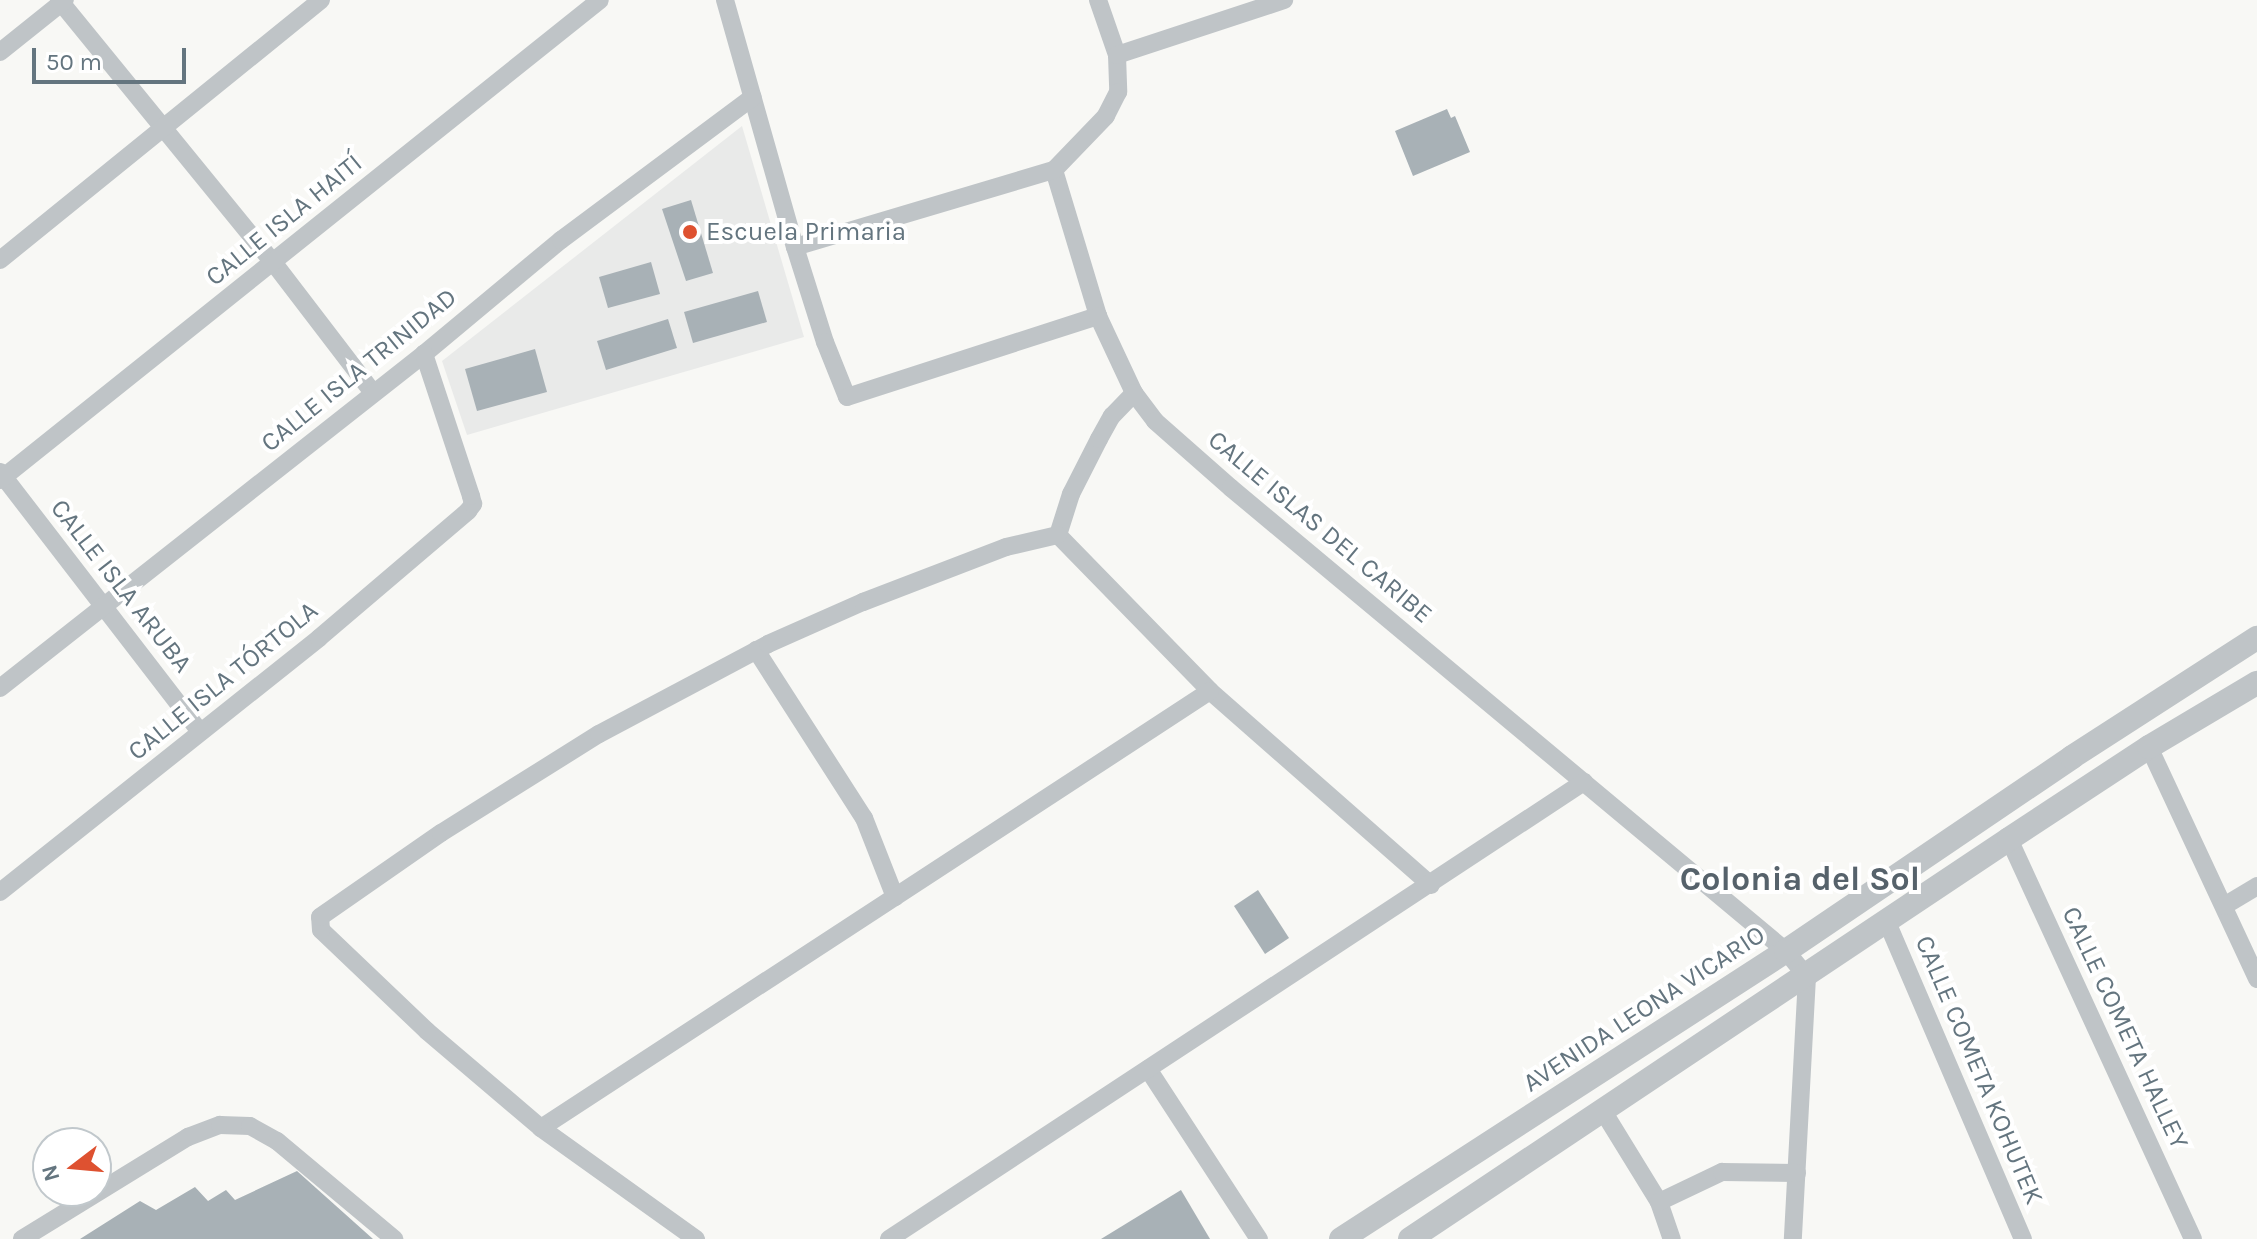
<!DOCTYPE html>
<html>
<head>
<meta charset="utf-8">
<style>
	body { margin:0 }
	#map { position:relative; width:2257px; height:1239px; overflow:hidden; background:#f8f8f5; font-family:Karla,sans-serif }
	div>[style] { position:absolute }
	.built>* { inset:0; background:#e9eae9 }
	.building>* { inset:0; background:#a8b1b6 }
	.minor>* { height:18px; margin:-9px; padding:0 9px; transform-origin:9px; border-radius:9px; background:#bfc4c7 }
	.tertiary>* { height:24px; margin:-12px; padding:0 12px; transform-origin:12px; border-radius:12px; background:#bfc4c7 }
	.dots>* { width:22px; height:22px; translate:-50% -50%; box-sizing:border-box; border:4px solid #fff; border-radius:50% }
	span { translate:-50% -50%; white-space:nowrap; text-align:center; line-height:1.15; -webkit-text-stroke:8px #fff; paint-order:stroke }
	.street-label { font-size:26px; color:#64757f }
	.poi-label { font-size:26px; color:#64757f }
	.left { translate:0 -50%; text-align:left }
	.district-label { font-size:34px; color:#56626b; font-weight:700 }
	.north { position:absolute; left:32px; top:1127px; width:80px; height:80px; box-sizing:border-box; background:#fff; border:2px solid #c1c8cc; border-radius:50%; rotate:254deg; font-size:22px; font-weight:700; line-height:32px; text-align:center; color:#64757f }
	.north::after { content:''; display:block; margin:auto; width:28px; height:36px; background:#de5130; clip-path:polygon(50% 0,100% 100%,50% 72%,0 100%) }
	.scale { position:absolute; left:32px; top:48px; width:154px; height:36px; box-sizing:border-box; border:4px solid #64757f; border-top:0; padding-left:10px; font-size:24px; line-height:28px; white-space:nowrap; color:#64757f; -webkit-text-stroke:6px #fff; paint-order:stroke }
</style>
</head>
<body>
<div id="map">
	<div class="built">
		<div style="clip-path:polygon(742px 126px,804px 337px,467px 435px,442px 361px)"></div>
	</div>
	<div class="building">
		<div style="clip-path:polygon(1447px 109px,1451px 118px,1455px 116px,1470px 152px,1413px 176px,1395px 131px)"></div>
		<div style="clip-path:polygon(691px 200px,713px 273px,686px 281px,662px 209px)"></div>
		<div style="clip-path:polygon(651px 262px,660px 294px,608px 308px,599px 277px)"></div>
		<div style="clip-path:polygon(758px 291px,767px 322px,693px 343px,684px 312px)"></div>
		<div style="clip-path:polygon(668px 319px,677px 348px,606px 370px,597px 341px)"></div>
		<div style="clip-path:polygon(535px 349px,547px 392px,477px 411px,465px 369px)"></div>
		<div style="clip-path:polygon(1258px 890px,1289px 938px,1265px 954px,1234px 906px)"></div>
		<div style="clip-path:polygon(297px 1171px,373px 1239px,80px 1239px,140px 1201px,156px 1210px,195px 1187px,208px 1201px,226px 1190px,235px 1200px)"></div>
		<div style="clip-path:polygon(1181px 1190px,1210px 1239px,1101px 1239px)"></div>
	</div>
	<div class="minor">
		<div style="left:59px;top:0;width:338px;rotate:50.8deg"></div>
		<div style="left:273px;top:262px;width:165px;rotate:52.6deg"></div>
		<div style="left:725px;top:0;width:257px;rotate:74.2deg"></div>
		<div style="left:795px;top:247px;width:100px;rotate:72.5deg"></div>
		<div style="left:825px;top:342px;width:59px;rotate:68.2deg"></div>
		<div style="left:847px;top:397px;width:264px;rotate:-17.9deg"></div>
		<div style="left:1098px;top:0;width:58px;rotate:70.9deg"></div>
		<div style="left:1117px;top:55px;width:37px;rotate:88deg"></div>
		<div style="left:1118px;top:92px;width:27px;rotate:117deg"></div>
		<div style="left:1106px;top:116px;width:75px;rotate:133.9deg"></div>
		<div style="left:1054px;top:170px;width:152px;rotate:73.2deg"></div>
		<div style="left:1098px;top:316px;width:85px;rotate:64.9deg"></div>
		<div style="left:1134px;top:393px;width:35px;rotate:53deg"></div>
		<div style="left:1155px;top:421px;width:101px;rotate:41.4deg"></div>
		<div style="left:1231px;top:488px;width:723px;rotate:39.84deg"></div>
		<div style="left:1786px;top:951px;width:33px;rotate:51deg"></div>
		<div style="left:1807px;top:977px;width:262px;rotate:93.1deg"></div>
		<div style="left:0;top:52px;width:83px;rotate:-38.7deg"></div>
		<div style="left:1117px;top:55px;width:176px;rotate:-18.2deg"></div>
		<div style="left:795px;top:247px;width:270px;rotate:-16.6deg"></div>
		<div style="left:0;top:260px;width:413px;rotate:-39deg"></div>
		<div style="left:0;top:472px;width:328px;rotate:52.4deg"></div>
		<div style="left:0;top:480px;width:768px;rotate:-38.66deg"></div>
		<div style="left:1058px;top:535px;width:218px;rotate:45.7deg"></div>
		<div style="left:1210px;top:691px;width:294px;rotate:41.3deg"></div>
		<div style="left:1058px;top:535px;width:43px;rotate:-72.4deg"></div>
		<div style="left:1071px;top:494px;width:62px;rotate:-63deg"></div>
		<div style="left:1099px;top:439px;width:26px;rotate:-61deg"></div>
		<div style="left:1112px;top:416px;width:32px;rotate:-46deg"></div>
		<div style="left:756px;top:650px;width:200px;rotate:57.3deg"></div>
		<div style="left:864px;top:818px;width:85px;rotate:68.6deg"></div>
		<div style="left:0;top:688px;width:540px;rotate:-38.23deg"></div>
		<div style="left:424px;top:354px;width:178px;rotate:-39.8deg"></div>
		<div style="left:561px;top:240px;width:239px;rotate:-36.7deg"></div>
		<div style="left:2149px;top:747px;width:256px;rotate:65deg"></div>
		<div style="left:2009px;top:839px;width:440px;rotate:65.3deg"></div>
		<div style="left:0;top:892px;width:408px;rotate:-38.5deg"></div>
		<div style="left:319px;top:638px;width:196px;rotate:-40.4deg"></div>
		<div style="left:468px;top:511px;width:9px;rotate:-54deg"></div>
		<div style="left:473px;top:504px;width:8px;rotate:-104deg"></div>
		<div style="left:471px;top:496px;width:150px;rotate:-108.3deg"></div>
		<div style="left:2224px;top:906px;width:39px;rotate:-31deg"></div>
		<div style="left:1887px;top:922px;width:345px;rotate:66.8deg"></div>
		<div style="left:1148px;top:1069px;width:203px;rotate:56.9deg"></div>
		<div style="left:1603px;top:1111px;width:107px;rotate:58.4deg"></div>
		<div style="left:1659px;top:1202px;width:39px;rotate:71deg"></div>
		<div style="left:541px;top:1128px;width:799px;rotate:-33.15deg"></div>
		<div style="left:1659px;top:1202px;width:70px;rotate:-25.5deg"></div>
		<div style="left:1722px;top:1172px;width:75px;rotate:0.8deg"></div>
		<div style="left:22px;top:1239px;width:195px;rotate:-31.6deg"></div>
		<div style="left:188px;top:1137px;width:34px;rotate:-21deg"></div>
		<div style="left:220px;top:1125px;width:30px;rotate:2deg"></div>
		<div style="left:250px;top:1126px;width:31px;rotate:29deg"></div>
		<div style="left:277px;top:1141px;width:153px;rotate:39.9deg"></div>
		<div style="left:696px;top:1239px;width:191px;rotate:-144.4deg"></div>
		<div style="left:541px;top:1128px;width:150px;rotate:-139.6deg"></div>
		<div style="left:427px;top:1031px;width:146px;rotate:-136.4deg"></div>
		<div style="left:321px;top:930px;width:13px;rotate:-94deg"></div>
		<div style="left:320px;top:917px;width:147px;rotate:-34.8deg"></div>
		<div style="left:441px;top:833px;width:186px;rotate:-32.1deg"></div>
		<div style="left:599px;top:734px;width:191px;rotate:-28deg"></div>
		<div style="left:768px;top:644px;width:104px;rotate:-23.9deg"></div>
		<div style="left:863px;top:602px;width:153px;rotate:-21deg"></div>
		<div style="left:1006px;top:547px;width:53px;rotate:-13deg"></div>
		<div style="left:889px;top:1239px;width:832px;rotate:-33.33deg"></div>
	</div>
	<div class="tertiary">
		<div style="left:1341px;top:1239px;width:530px;rotate:-32.91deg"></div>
		<div style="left:1786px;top:951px;width:346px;rotate:-34.1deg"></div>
		<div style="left:2072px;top:757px;width:220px;rotate:-32.8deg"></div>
		<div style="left:1410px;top:1239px;width:720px;rotate:-33.73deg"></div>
		<div style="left:2009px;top:839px;width:168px;rotate:-33.3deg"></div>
		<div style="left:2149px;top:747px;width:126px;rotate:-30.7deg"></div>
	</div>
	<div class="dots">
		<div style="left:690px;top:232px;background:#de5130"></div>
	</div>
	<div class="street-label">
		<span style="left:284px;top:220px;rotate:-39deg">CALLE ISLA HAITÍ</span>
		<span style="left:359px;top:370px;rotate:-39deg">CALLE ISLA TRINIDAD</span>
		<span style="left:1320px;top:527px;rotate:40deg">CALLE ISLAS DEL CARIBE</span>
		<span style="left:121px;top:586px;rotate:52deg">CALLE ISLA ARUBA</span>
		<span style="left:223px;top:681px;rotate:-39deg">CALLE ISLA TÓRTOLA</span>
		<span style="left:1644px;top:1009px;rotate:-33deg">AVENIDA LEONA VICARIO</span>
		<span style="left:2125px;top:1028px;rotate:65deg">CALLE COMETA HALLEY</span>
		<span style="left:1979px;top:1070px;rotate:67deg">CALLE COMETA KOHUTEK</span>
	</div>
	<div class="poi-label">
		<span class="left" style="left:706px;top:232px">Escuela Primaria</span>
	</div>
	<div class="district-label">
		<span style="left:1800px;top:880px">Colonia del Sol</span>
	</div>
	<div class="north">N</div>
	<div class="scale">50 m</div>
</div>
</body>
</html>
